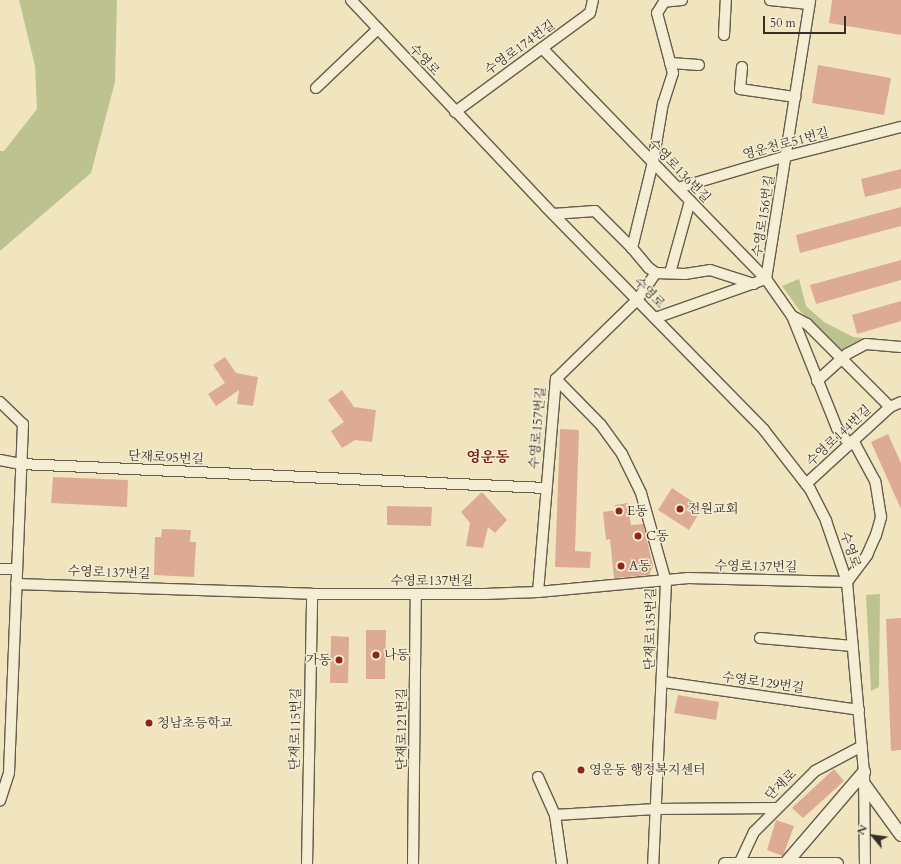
<!DOCTYPE html>
<html>
<head>
<meta charset="utf-8">
<style>
	body { margin:0 }
	#map { position:relative; width:901px; height:864px; overflow:hidden; background:#f0e5bf; font-family:Cardo,"Noto Serif KR",serif }
	div>[style] { position:absolute }
	.green>* { inset:0; background:#bdc390 }
	.building>* { inset:0; background:#ddab93 }
	.roads { filter:drop-shadow(1px 0 #665c4c) drop-shadow(-1px 0 #665c4c) drop-shadow(0 1px #665c4c) drop-shadow(0 -1px #665c4c) }
	.minor>* { height:10px; margin:-5px; padding:0 5px; transform-origin:5px; border-radius:5px; background:#f5eed5 }
	.tertiary>* { height:12px; margin:-6px; padding:0 6px; transform-origin:6px; border-radius:6px; background:#f5eed5 }
	.dots>* { width:11px; height:11px; translate:-50% -50%; box-sizing:border-box; border:2px solid #f5eed5; border-radius:50% }
	span { translate:-50% -50%; white-space:nowrap; text-align:center; line-height:1.15; -webkit-text-stroke:3px #f5eed5; paint-order:stroke }
	.street-label { font-size:13px; color:#382e26 }
	.poi-label { font-size:13px; color:#382e26 }
	.left { translate:0 -50%; text-align:left }
	.right { translate:-100% -50%; text-align:right }
	.quarter-label { font-size:15px; color:#7a1f14; font-weight:700 }
	.north { position:absolute; left:853px; top:816px; width:40px; height:40px; -webkit-text-stroke:3px #f5eed5; paint-order:stroke; rotate:299deg; font-size:11px; font-weight:700; line-height:16px; text-align:center; color:#382e26 }
	.north::after { content:''; display:block; margin:auto; width:14px; height:18px; background:#382e26; clip-path:polygon(50% 0,100% 100%,50% 72%,0 100%) }
	.scale { position:absolute; left:763px; top:16px; width:83px; height:18px; box-sizing:border-box; border:2px solid #382e26; border-top:0; padding-left:5px; font-size:12px; line-height:14px; white-space:nowrap; color:#382e26; -webkit-text-stroke:3px #f5eed5; paint-order:stroke }
</style>
</head>
<body>
<div id="map">
	<div class="green">
		<div style="clip-path:polygon(19px 0,117px 0,115px 82px,91px 173px,0 251px,0 151px,4px 151px,37px 109px,35px 66px)"></div>
		<div style="clip-path:polygon(799px 279px,806px 306px,824px 322px,853px 337px,863px 338px,841px 350px,800px 311px,782px 286px)"></div>
		<div style="clip-path:polygon(880px 594px,879px 687px,871px 691px,866px 595px)"></div>
	</div>
	<div class="building">
		<div style="clip-path:polygon(832px 0,901px 0,901px 35px,829px 23px)"></div>
		<div style="clip-path:polygon(818px 65px,891px 78px,884px 115px,812px 103px)"></div>
		<div style="clip-path:polygon(901px 169px,901px 188px,865px 197px,861px 179px)"></div>
		<div style="clip-path:polygon(901px 207px,901px 226px,800px 253px,796px 235px)"></div>
		<div style="clip-path:polygon(901px 260px,901px 280px,816px 304px,810px 285px)"></div>
		<div style="clip-path:polygon(901px 301px,901px 321px,857px 334px,852px 315px)"></div>
		<div style="clip-path:polygon(225px 357px,236px 373px,258px 377px,253px 406px,237px 404px,239px 390px,216px 406px,208px 394px,225px 383px,213px 365px)"></div>
		<div style="clip-path:polygon(342px 390px,354px 407px,376px 410px,372px 442px,355px 440px,342px 448px,331px 431px,344px 422px,328px 400px)"></div>
		<div style="clip-path:polygon(560px 429px,579px 430px,575px 551px,591px 552px,590px 568px,555px 567px)"></div>
		<div style="clip-path:polygon(888px 434px,901px 463px,901px 509px,871px 442px)"></div>
		<div style="clip-path:polygon(53px 477px,128px 480px,127px 507px,51px 503px)"></div>
		<div style="clip-path:polygon(672px 488px,702px 508px,689px 530px,658px 510px)"></div>
		<div style="clip-path:polygon(482px 492px,507px 520px,495px 533px,488px 527px,483px 548px,466px 546px,470px 523px,461px 512px)"></div>
		<div style="clip-path:polygon(628px 503px,631px 525px,643px 524px,653px 566px,649px 575px,614px 578px,610px 539px,606px 540px,603px 512px,616px 510px,615px 505px)"></div>
		<div style="clip-path:polygon(387px 506px,432px 507px,431px 526px,387px 525px)"></div>
		<div style="clip-path:polygon(162px 529px,191px 530px,190px 542px,196px 542px,194px 577px,154px 575px,155px 537px,161px 537px)"></div>
		<div style="clip-path:polygon(901px 618px,901px 750px,891px 751px,886px 619px)"></div>
		<div style="clip-path:polygon(366px 630px,386px 630px,385px 679px,366px 679px)"></div>
		<div style="clip-path:polygon(331px 636px,349px 637px,348px 683px,330px 683px)"></div>
		<div style="clip-path:polygon(678px 695px,719px 702px,716px 720px,674px 713px)"></div>
		<div style="clip-path:polygon(834px 769px,844px 781px,803px 818px,792px 808px)"></div>
		<div style="clip-path:polygon(776px 820px,794px 826px,783px 856px,767px 850px)"></div>
	</div>
	<div class="roads">
		<div class="minor">
			<div style="left:351px;top:0;width:284px;rotate:46.7deg"></div>
			<div style="left:546px;top:207px;width:312px;rotate:45.6deg"></div>
			<div style="left:764px;top:430px;width:75px;rotate:52.1deg"></div>
			<div style="left:810px;top:489px;width:36px;rotate:63deg"></div>
			<div style="left:826px;top:521px;width:65px;rotate:71deg"></div>
			<div style="left:847px;top:582px;width:191px;rotate:84.9deg"></div>
			<div style="left:864px;top:772px;width:92px;rotate:89.4deg"></div>
			<div style="left:682px;top:0;width:18px;rotate:174deg"></div>
			<div style="left:664px;top:2px;width:13px;rotate:122deg"></div>
			<div style="left:657px;top:13px;width:62px;rotate:75.1deg"></div>
			<div style="left:673px;top:73px;width:32px;rotate:108deg"></div>
			<div style="left:663px;top:103px;width:60px;rotate:99.6deg"></div>
			<div style="left:653px;top:162px;width:89px;rotate:103.7deg"></div>
			<div style="left:632px;top:248px;width:26px;rotate:50deg"></div>
			<div style="left:649px;top:268px;width:9px;rotate:36deg"></div>
			<div style="left:656px;top:273px;width:29px;rotate:2deg"></div>
			<div style="left:685px;top:274px;width:25px;rotate:-9deg"></div>
			<div style="left:710px;top:270px;width:46px;rotate:17.7deg"></div>
			<div style="left:770px;top:0;width:39px;rotate:6deg"></div>
			<div style="left:724px;top:35px;width:35px;rotate:-87deg"></div>
			<div style="left:542px;top:48px;width:322px;rotate:45.9deg"></div>
			<div style="left:766px;top:279px;width:45px;rotate:54.9deg"></div>
			<div style="left:792px;top:316px;width:121px;rotate:68.1deg"></div>
			<div style="left:837px;top:428px;width:21px;rotate:53deg"></div>
			<div style="left:670px;top:63px;width:29px;rotate:4deg"></div>
			<div style="left:742px;top:67px;width:22px;rotate:95deg"></div>
			<div style="left:740px;top:89px;width:56px;rotate:8.3deg"></div>
			<div style="left:316px;top:88px;width:86px;rotate:-43.6deg"></div>
			<div style="left:455px;top:112px;width:167px;rotate:-36.3deg"></div>
			<div style="left:590px;top:13px;width:13px;rotate:-77deg"></div>
			<div style="left:678px;top:188px;width:114px;rotate:-16.4deg"></div>
			<div style="left:787px;top:156px;width:118px;rotate:-14.3deg"></div>
			<div style="left:553px;top:214px;width:42px;rotate:-4.1deg"></div>
			<div style="left:595px;top:211px;width:52px;rotate:45deg"></div>
			<div style="left:670px;top:273px;width:75px;rotate:-74.5deg"></div>
			<div style="left:792px;top:316px;width:17px;rotate:28deg"></div>
			<div style="left:807px;top:324px;width:117px;rotate:45deg"></div>
			<div style="left:655px;top:318px;width:118px;rotate:-19.4deg"></div>
			<div style="left:766px;top:279px;width:282px;rotate:-81deg"></div>
			<div style="left:556px;top:379px;width:64px;rotate:45.6deg"></div>
			<div style="left:601px;top:425px;width:36px;rotate:54deg"></div>
			<div style="left:622px;top:454px;width:43px;rotate:64deg"></div>
			<div style="left:641px;top:493px;width:92px;rotate:74.3deg"></div>
			<div style="left:666px;top:582px;width:282px;rotate:92.6deg"></div>
			<div style="left:817px;top:381px;width:40px;rotate:-42deg"></div>
			<div style="left:847px;top:354px;width:21px;rotate:-28deg"></div>
			<div style="left:866px;top:344px;width:35px;rotate:5deg"></div>
			<div style="left:0;top:402px;width:32px;rotate:44deg"></div>
			<div style="left:23px;top:424px;width:349px;rotate:92.3deg"></div>
			<div style="left:9px;top:773px;width:29px;rotate:108deg"></div>
			<div style="left:0;top:460px;width:21px;rotate:11deg"></div>
			<div style="left:21px;top:464px;width:526px;rotate:2.62deg"></div>
			<div style="left:806px;top:484px;width:114px;rotate:-42.5deg"></div>
			<div style="left:890px;top:407px;width:12px;rotate:-24deg"></div>
			<div style="left:0;top:569px;width:17px"></div>
			<div style="left:16px;top:584px;width:296px;rotate:1.9deg"></div>
			<div style="left:312px;top:594px;width:173px"></div>
			<div style="left:485px;top:594px;width:53px;rotate:-2.2deg"></div>
			<div style="left:538px;top:592px;width:151px;rotate:-5.3deg"></div>
			<div style="left:688px;top:578px;width:159px;rotate:1.4deg"></div>
			<div style="left:847px;top:582px;width:34px;rotate:-53deg"></div>
			<div style="left:867px;top:555px;width:22px;rotate:-66deg"></div>
			<div style="left:876px;top:535px;width:19px;rotate:-74deg"></div>
			<div style="left:881px;top:517px;width:36px;rotate:-99deg"></div>
			<div style="left:875px;top:481px;width:44px;rotate:-118.3deg"></div>
			<div style="left:538px;top:592px;width:214px;rotate:-85.2deg"></div>
			<div style="left:556px;top:379px;width:113px;rotate:-44.3deg"></div>
			<div style="left:637px;top:300px;width:33px;rotate:-55deg"></div>
			<div style="left:760px;top:638px;width:93px;rotate:4.9deg"></div>
			<div style="left:663px;top:682px;width:198px;rotate:8.1deg"></div>
			<div style="left:538px;top:777px;width:42px;rotate:65.9deg"></div>
			<div style="left:555px;top:815px;width:49px;rotate:81.9deg"></div>
			<div style="left:555px;top:815px;width:101px;rotate:-3.4deg"></div>
			<div style="left:656px;top:809px;width:121px;rotate:-0.5deg"></div>
			<div style="left:307px;top:864px;width:270px;rotate:-88.9deg"></div>
			<div style="left:413px;top:864px;width:270px;rotate:-89.4deg"></div>
			<div style="left:739px;top:864px;width:35px;rotate:-65deg"></div>
			<div style="left:754px;top:832px;width:86px;rotate:-45deg"></div>
			<div style="left:815px;top:771px;width:53px;rotate:-28deg"></div>
		</div>
		<div class="tertiary">
			<div style="left:864px;top:784px;width:63px;rotate:54deg"></div>
			<div style="left:786px;top:863px;width:120px;rotate:-49.4deg"></div>
			<div style="left:725px;top:864px;width:112px"></div>
		</div>
	</div>
	<div class="dots">
		<div style="left:680px;top:509px;background:#8f2418"></div>
		<div style="left:619px;top:511px;background:#8f2418"></div>
		<div style="left:638px;top:536px;background:#8f2418"></div>
		<div style="left:621px;top:566px;background:#8f2418"></div>
		<div style="left:376px;top:655px;background:#8f2418"></div>
		<div style="left:339px;top:660px;background:#8f2418"></div>
		<div style="left:149px;top:723px;background:#8f2418"></div>
		<div style="left:581px;top:770px;background:#8f2418"></div>
	</div>
	<div class="street-label">
		<span style="left:520px;top:48px;rotate:-36deg">수영로174번길</span>
		<span style="left:424px;top:60px;rotate:47deg">수영로</span>
		<span style="left:786px;top:144px;rotate:-15deg">영운천로51번길</span>
		<span style="left:679px;top:171px;rotate:46deg">수영로136번길</span>
		<span style="left:764px;top:216px;rotate:-81deg">수영로156번길</span>
		<span style="left:649px;top:293px;rotate:45deg">수영로</span>
		<span style="left:538px;top:428px;rotate:-85deg">수영로157번길</span>
		<span style="left:839px;top:436px;rotate:-43deg">수영로144번길</span>
		<span style="left:166px;top:458px;rotate:3deg">단재로95번길</span>
		<span style="left:850px;top:550px;rotate:71deg">수영로</span>
		<span style="left:756px;top:567px;rotate:1deg">수영로137번길</span>
		<span style="left:109px;top:573px;rotate:2deg">수영로137번길</span>
		<span style="left:432px;top:581px">수영로137번길</span>
		<span style="left:651px;top:629px;rotate:-89deg">단재로135번길</span>
		<span style="left:763px;top:683px;rotate:8deg">수영로129번길</span>
		<span style="left:296px;top:729px;rotate:-89deg">단재로115번길</span>
		<span style="left:402px;top:729px;rotate:-90deg">단재로121번길</span>
		<span style="left:781px;top:785px;rotate:-44deg">단재로</span>
	</div>
	<div class="poi-label">
		<span class="left" style="left:688px;top:509px">전원교회</span>
		<span class="left" style="left:627px;top:511px">E동</span>
		<span class="left" style="left:646px;top:536px">C동</span>
		<span class="left" style="left:629px;top:566px">A동</span>
		<span class="left" style="left:384px;top:655px">나동</span>
		<span class="right" style="left:331px;top:660px">가동</span>
		<span class="left" style="left:157px;top:723px">청남초등학교</span>
		<span class="left" style="left:589px;top:770px">영운동 행정복지센터</span>
	</div>
	<div class="quarter-label">
		<span style="left:488px;top:458px">영운동</span>
	</div>
	<div class="north">N</div>
	<div class="scale">50 m</div>
</div>
</body>
</html>
